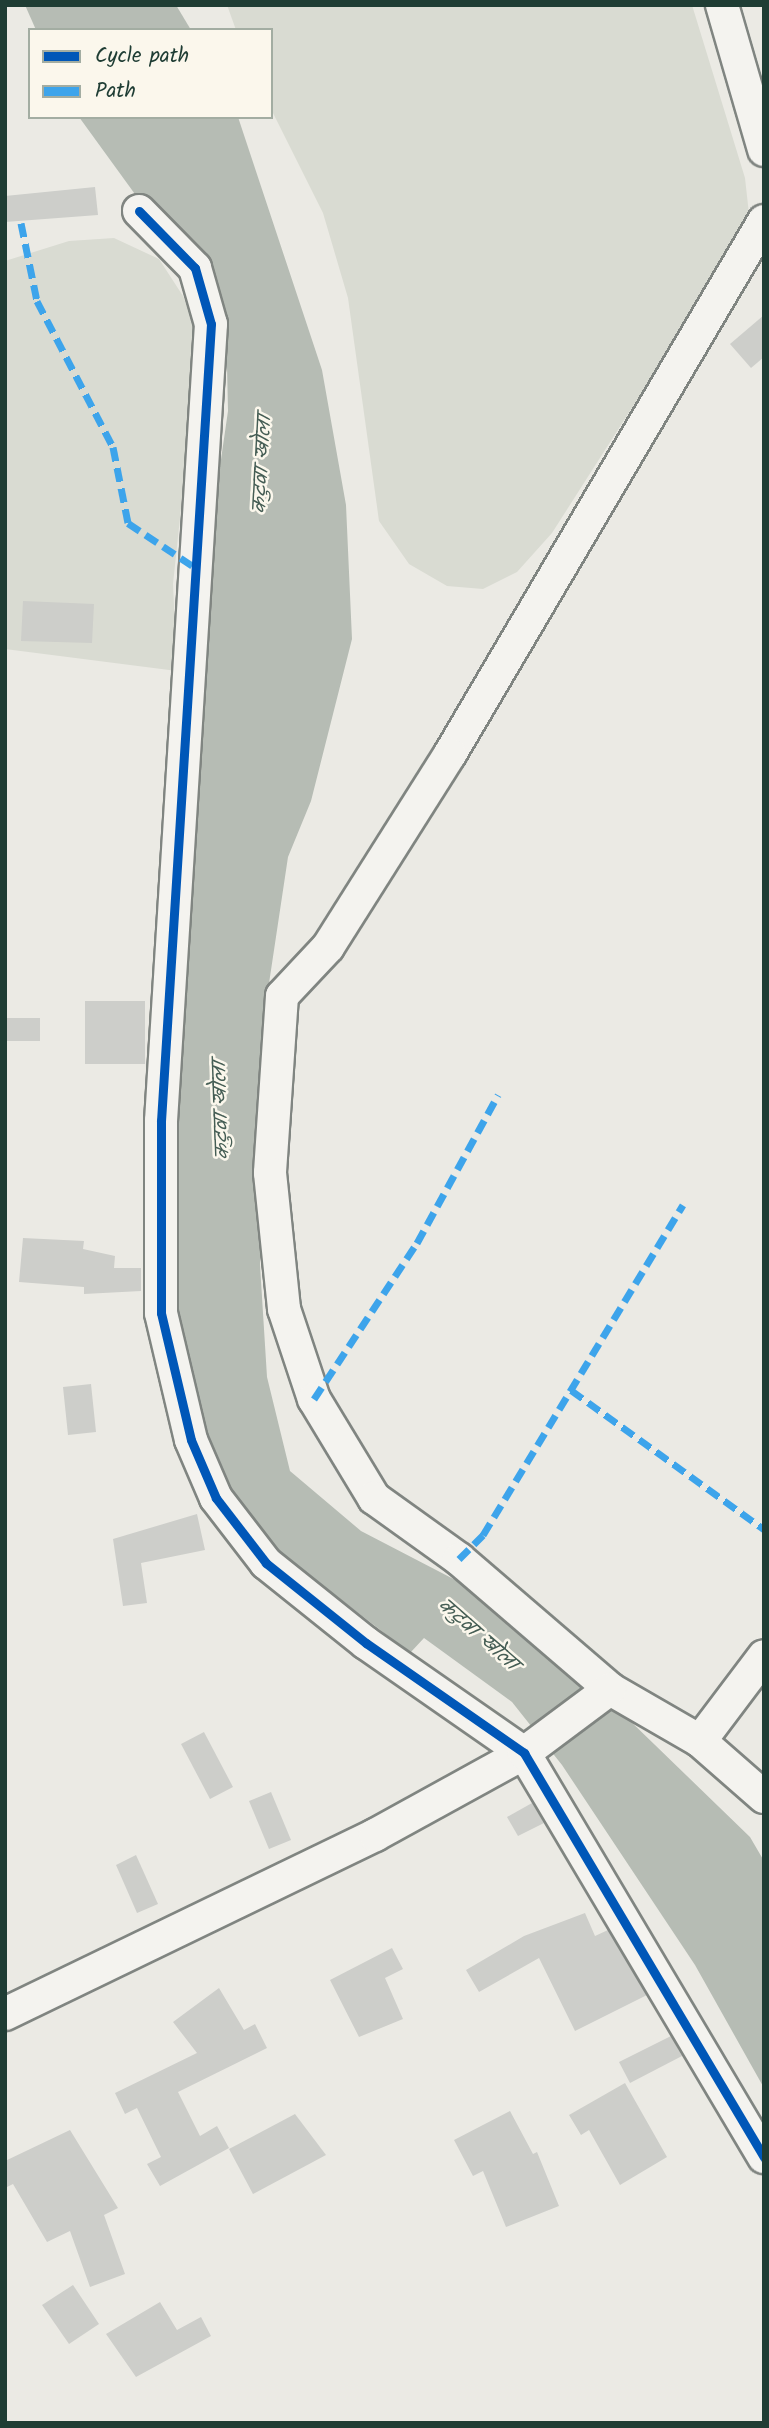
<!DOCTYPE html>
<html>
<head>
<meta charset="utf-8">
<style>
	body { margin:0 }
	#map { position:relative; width:769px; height:2428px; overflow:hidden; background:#ebeae4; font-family:Kalam,"Playpen Sans Deva",sans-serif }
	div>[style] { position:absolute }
	.green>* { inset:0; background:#d9dbd2 }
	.water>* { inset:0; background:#b6bcb4 }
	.building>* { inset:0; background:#cdceca }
	.roads { filter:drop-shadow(2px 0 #808581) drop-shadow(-2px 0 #808581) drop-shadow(0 2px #808581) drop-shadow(0 -2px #808581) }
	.minor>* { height:32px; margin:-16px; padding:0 16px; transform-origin:16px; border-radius:16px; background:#f4f3ef }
	.quiet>* { height:7px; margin-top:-3.5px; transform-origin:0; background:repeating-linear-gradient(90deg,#3da4eb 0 14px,transparent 0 21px) }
	.cycleway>* { height:9px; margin:-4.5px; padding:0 4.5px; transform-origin:4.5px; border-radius:4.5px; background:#0057b8 }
	span { translate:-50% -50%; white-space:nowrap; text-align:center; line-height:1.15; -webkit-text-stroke:5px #fbf7ec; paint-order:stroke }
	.water-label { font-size:21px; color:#455d54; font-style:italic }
	.frame { position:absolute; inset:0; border:7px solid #1f3d34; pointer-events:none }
	.legend { position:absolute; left:28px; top:28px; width:245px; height:91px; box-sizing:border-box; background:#fbf7ec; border:2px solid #a3ada2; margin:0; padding:9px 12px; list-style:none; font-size:21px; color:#1f3d34 }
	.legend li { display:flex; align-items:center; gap:14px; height:35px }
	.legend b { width:35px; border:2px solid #a3ada2 }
</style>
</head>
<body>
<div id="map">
	<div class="green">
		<div style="clip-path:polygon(227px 5px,692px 5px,745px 178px,750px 223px,552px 533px,517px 572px,483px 589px,447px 586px,409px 564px,379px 521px,348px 298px,323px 213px,271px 109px,271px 30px,236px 30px)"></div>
		<div style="clip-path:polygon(114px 238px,159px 259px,183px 296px,199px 338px,173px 584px,177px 671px,5px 649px,5px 261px,69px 241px)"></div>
	</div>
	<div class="water">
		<div style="clip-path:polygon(25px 5px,176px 5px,191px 30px,36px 30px)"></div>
		<div style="clip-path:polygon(79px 117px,238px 117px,322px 370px,346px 505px,352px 639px,311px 801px,288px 857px,268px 990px,260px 1265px,267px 1377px,290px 1471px,361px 1531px,465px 1585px,591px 1683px,750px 1837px,764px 1861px,764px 2088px,695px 1965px,562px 1765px,512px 1702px,424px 1638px,410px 1653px,259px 1536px,215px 1467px,176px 1330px,167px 1189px,187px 995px,205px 570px,228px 411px,226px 322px,212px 276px,153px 219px)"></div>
	</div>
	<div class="building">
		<div style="clip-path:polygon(95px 187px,98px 215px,5px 222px,5px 196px)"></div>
		<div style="clip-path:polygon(764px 315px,764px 357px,751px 368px,730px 344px)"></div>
		<div style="clip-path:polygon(23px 601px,94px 604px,92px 643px,21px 641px)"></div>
		<div style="clip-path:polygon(85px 1001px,145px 1001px,145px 1064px,85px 1064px)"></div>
		<div style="clip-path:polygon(5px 1018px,40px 1018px,40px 1041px,5px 1041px)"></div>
		<div style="clip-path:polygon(23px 1238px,84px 1241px,83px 1249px,115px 1256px,114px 1268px,141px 1268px,141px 1291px,84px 1294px,84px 1287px,19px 1282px)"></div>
		<div style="clip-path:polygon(91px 1384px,96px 1432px,68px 1435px,63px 1387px)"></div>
		<div style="clip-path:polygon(197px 1514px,205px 1550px,141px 1563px,147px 1603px,123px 1606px,113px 1539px)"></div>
		<div style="clip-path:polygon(204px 1732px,233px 1787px,210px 1799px,181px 1744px)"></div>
		<div style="clip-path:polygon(271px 1792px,291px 1840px,269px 1849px,249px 1801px)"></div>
		<div style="clip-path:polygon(532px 1803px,544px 1823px,518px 1836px,507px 1817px)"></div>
		<div style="clip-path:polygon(136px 1855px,158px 1904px,137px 1913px,116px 1865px)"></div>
		<div style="clip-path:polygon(585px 1913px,595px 1936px,608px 1930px,647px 1995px,575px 2031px,539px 1958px,479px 1992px,466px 1970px,524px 1936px)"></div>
		<div style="clip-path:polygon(392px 1948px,403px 1969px,385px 1978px,403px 2019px,359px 2037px,330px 1980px)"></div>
		<div style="clip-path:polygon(219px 1988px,244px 2030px,255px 2024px,267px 2048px,178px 2092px,200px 2136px,217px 2126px,229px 2148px,160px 2186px,147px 2164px,161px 2157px,137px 2108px,125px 2114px,115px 2093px,197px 2053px,173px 2022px)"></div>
		<div style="clip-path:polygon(671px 2036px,682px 2056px,630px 2083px,619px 2062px)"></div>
		<div style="clip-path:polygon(625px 2083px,667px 2157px,620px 2185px,589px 2130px,581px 2135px,569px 2115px)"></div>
		<div style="clip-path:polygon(510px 2111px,533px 2154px,537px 2152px,559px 2206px,506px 2227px,483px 2171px,473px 2176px,454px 2140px)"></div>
		<div style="clip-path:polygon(295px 2114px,326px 2155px,253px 2194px,229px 2149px)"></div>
		<div style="clip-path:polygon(70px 2130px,118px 2208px,104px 2215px,125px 2274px,90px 2287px,70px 2231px,47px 2242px,13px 2184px,5px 2188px,5px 2161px)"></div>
		<div style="clip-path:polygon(73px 2285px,99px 2324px,69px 2344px,42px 2305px)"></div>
		<div style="clip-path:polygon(160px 2302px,177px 2330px,201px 2317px,211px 2336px,136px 2377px,106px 2334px)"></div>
	</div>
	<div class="roads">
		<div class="minor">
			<div style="left:722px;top:5px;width:151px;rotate:73.8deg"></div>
			<div style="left:139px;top:211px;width:80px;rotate:45.5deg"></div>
			<div style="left:195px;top:268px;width:58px;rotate:74.1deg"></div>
			<div style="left:211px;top:324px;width:799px;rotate:93.59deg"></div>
			<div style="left:161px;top:1121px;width:192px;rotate:90deg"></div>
			<div style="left:161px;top:1313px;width:130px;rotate:76.7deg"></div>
			<div style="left:191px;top:1440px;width:63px;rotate:66.7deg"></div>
			<div style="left:216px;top:1498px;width:82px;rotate:52.4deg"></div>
			<div style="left:266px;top:1563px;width:128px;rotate:38.7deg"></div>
			<div style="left:366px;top:1643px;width:193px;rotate:34.8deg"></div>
			<div style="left:524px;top:1753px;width:470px;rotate:59.3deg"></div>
			<div style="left:764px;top:221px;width:619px;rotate:120.5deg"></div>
			<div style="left:450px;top:754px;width:228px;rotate:122.3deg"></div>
			<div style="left:328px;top:947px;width:67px;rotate:133.2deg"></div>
			<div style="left:282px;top:996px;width:177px;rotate:93.9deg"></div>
			<div style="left:270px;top:1173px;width:137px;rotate:84.1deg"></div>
			<div style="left:284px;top:1309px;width:95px;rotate:71.6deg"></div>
			<div style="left:314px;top:1399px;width:116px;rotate:58.8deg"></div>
			<div style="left:374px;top:1498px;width:105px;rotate:35.7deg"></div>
			<div style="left:459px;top:1559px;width:199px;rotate:40.7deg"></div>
			<div style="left:610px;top:1689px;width:104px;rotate:30deg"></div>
			<div style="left:700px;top:1741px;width:85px;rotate:41.2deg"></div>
			<div style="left:700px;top:1741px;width:106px;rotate:-53deg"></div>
			<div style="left:5px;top:2014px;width:411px;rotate:-25.8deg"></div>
			<div style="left:375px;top:1835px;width:170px;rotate:-28.8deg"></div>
			<div style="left:524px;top:1753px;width:107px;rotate:-36.7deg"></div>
		</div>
	</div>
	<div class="quiet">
		<div style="left:21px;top:223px;width:80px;rotate:78.4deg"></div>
		<div style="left:37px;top:301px;width:165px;rotate:62.5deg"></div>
		<div style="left:113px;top:447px;width:77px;rotate:78.8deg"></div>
		<div style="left:128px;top:523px;width:78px;rotate:33.5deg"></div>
		<div style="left:571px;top:1390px;width:238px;rotate:35.8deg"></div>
		<div style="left:314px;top:1399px;width:187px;rotate:-56.6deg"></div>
		<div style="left:417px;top:1243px;width:169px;rotate:-61.3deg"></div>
		<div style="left:459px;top:1559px;width:34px;rotate:-45deg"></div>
		<div style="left:483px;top:1535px;width:386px;rotate:-58.8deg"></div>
	</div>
	<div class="cycleway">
		<div style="left:139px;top:211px;width:80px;rotate:45.5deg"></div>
		<div style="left:195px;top:268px;width:58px;rotate:74.1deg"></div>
		<div style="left:211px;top:324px;width:799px;rotate:93.59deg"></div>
		<div style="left:161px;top:1121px;width:192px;rotate:90deg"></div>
		<div style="left:161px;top:1313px;width:130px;rotate:76.7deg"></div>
		<div style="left:191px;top:1440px;width:63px;rotate:66.7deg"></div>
		<div style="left:216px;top:1498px;width:82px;rotate:52.4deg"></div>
		<div style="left:266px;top:1563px;width:128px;rotate:38.7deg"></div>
		<div style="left:366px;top:1643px;width:193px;rotate:34.8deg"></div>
		<div style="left:524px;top:1753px;width:470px;rotate:59.3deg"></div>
	</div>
	<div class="water-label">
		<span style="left:263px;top:465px;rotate:-87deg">कटुवा खोला</span>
		<span style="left:222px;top:1111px;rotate:-92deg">कटुवा खोला</span>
		<span style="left:477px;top:1635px;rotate:41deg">कटुवा खोला</span>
	</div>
	<div class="frame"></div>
	<ul class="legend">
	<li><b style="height:9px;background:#0057b8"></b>Cycle path</li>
	<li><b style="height:9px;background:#3da4eb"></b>Path</li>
	</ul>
</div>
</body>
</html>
